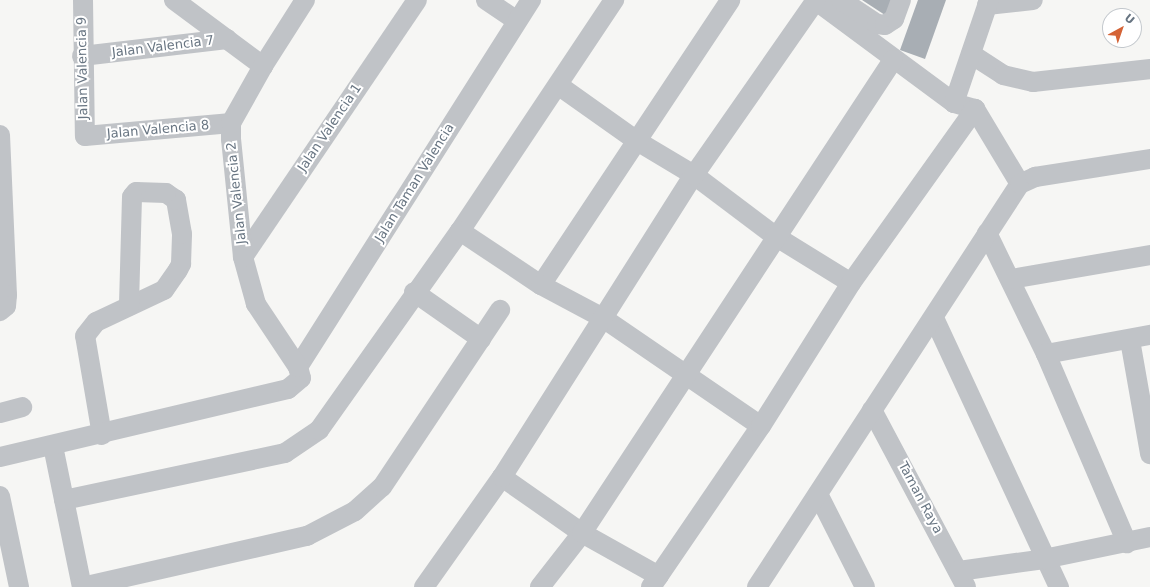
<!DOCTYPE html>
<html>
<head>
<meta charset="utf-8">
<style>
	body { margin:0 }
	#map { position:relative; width:1150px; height:587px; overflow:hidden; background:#f6f6f4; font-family:"DejaVu Sans",sans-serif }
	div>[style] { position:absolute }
	.building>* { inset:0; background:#a8aeb4 }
	.street>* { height:20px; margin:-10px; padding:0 10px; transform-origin:10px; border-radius:10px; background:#c0c3c7 }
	span { translate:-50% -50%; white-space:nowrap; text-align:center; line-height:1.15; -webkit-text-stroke:4px #fff; paint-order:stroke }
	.street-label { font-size:13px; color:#687582 }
	.north { position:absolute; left:1102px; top:8px; width:40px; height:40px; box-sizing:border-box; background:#fff; border:1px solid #c3c8cd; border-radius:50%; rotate:40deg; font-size:11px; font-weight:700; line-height:16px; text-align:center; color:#687582 }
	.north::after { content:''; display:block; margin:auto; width:14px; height:18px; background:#d46336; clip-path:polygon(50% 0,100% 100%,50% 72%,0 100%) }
</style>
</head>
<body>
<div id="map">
	<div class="building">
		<div style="clip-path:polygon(862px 0,895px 0,885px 15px)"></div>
		<div style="clip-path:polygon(918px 0,946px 0,925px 59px,900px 50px)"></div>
	</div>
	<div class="street">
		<div style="left:83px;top:0;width:136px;rotate:89.2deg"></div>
		<div style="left:85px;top:136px;width:147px;rotate:-5.1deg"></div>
		<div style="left:174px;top:0;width:111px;rotate:36.6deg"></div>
		<div style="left:486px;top:0;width:37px;rotate:34deg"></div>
		<div style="left:815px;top:0;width:173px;rotate:36.5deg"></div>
		<div style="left:954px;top:103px;width:22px;rotate:16deg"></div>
		<div style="left:975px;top:109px;width:87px;rotate:59deg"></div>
		<div style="left:841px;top:0;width:43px;rotate:33.7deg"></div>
		<div style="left:877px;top:24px;width:8px;rotate:7deg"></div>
		<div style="left:885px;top:25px;width:11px;rotate:-34deg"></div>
		<div style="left:894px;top:19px;width:20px;rotate:-70deg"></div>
		<div style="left:987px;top:5px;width:46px;rotate:-6.2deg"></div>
		<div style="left:971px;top:54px;width:38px;rotate:33deg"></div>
		<div style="left:1003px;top:75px;width:31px;rotate:13deg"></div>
		<div style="left:1033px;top:82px;width:118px;rotate:-6.3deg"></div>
		<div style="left:82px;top:56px;width:146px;rotate:-6.7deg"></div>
		<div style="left:558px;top:85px;width:97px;rotate:35.3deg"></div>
		<div style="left:637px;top:141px;width:66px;rotate:30.8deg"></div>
		<div style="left:694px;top:175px;width:101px;rotate:37deg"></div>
		<div style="left:775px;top:236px;width:89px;rotate:31.7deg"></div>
		<div style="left:954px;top:103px;width:109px;rotate:-71.2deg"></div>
		<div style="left:0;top:135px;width:160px;rotate:87.5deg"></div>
		<div style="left:7px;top:295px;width:11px;rotate:95deg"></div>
		<div style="left:6px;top:306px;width:8px;rotate:140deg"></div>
		<div style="left:460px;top:231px;width:278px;rotate:-56.3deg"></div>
		<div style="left:987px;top:233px;width:135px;rotate:64deg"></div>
		<div style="left:1046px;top:354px;width:206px;rotate:66.8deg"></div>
		<div style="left:243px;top:257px;width:310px;rotate:-55.9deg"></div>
		<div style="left:1011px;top:279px;width:141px;rotate:-9.8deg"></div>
		<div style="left:541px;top:285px;width:342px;rotate:-56.4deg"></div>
		<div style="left:414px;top:292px;width:82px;rotate:35deg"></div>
		<div style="left:934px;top:318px;width:297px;rotate:65.1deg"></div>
		<div style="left:1130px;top:340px;width:116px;rotate:80deg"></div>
		<div style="left:1046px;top:354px;width:106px;rotate:-10.4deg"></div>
		<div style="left:298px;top:367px;width:435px;rotate:-57.6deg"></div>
		<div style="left:872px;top:410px;width:200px;rotate:62deg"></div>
		<div style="left:0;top:413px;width:23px;rotate:-15deg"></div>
		<div style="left:102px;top:435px;width:100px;rotate:-99.7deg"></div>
		<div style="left:85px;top:336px;width:18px;rotate:-52deg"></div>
		<div style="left:96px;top:322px;width:75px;rotate:-25.2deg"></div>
		<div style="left:164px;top:290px;width:24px;rotate:-55deg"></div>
		<div style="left:178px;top:270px;width:7px;rotate:-63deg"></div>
		<div style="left:181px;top:264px;width:30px;rotate:-88deg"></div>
		<div style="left:182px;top:234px;width:35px;rotate:-100deg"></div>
		<div style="left:176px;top:200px;width:12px;rotate:-145deg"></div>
		<div style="left:166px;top:193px;width:30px;rotate:-178deg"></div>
		<div style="left:136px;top:192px;width:6px;rotate:129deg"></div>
		<div style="left:132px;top:197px;width:109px;rotate:91.6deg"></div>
		<div style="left:53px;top:446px;width:144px;rotate:78.4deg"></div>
		<div style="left:0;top:457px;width:296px;rotate:-13.3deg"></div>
		<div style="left:288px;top:389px;width:17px;rotate:-40deg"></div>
		<div style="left:301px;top:378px;width:11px;rotate:-105deg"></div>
		<div style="left:298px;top:367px;width:76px;rotate:-123.7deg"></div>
		<div style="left:256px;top:304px;width:49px;rotate:-105.5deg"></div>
		<div style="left:243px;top:257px;width:119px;rotate:-95.8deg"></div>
		<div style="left:231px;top:139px;width:16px;rotate:-90deg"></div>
		<div style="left:231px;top:123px;width:65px;rotate:-60.7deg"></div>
		<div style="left:263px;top:66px;width:78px;rotate:-57.5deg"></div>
		<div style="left:502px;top:477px;width:98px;rotate:35deg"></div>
		<div style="left:582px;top:533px;width:88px;rotate:29.2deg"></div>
		<div style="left:818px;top:494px;width:104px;rotate:63.2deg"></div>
		<div style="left:0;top:496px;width:93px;rotate:78.2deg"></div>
		<div style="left:64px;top:500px;width:226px;rotate:-12deg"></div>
		<div style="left:285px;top:453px;width:41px;rotate:-34.1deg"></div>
		<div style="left:319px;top:430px;width:244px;rotate:-54.7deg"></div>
		<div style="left:460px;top:231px;width:97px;rotate:33.7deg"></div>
		<div style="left:541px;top:285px;width:70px;rotate:28deg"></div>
		<div style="left:603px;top:318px;width:191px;rotate:34.4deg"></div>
		<div style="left:959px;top:571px;width:86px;rotate:-8deg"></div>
		<div style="left:1044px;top:559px;width:108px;rotate:-11.7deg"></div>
		<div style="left:82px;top:587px;width:231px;rotate:-12.8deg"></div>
		<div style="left:307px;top:536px;width:54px;rotate:-27.5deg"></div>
		<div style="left:355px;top:511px;width:36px;rotate:-42deg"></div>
		<div style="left:382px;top:487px;width:213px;rotate:-56.3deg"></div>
		<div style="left:424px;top:587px;width:135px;rotate:-54.7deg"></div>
		<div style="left:502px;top:477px;width:358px;rotate:-57.6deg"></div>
		<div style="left:694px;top:175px;width:213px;rotate:-55.1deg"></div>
		<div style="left:540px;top:587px;width:68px;rotate:-52.1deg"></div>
		<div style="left:582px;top:533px;width:566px;rotate:-56.67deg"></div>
		<div style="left:651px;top:587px;width:195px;rotate:-55.7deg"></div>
		<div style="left:761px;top:426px;width:169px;rotate:-57.8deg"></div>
		<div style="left:851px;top:283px;width:214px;rotate:-54.5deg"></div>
		<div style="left:757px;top:587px;width:481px;rotate:-56.9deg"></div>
		<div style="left:1020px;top:184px;width:17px;rotate:-25deg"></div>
		<div style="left:1035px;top:177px;width:116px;rotate:-8.9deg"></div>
	</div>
	<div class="street-label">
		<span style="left:163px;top:47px;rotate:-7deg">Jalan Valencia 7</span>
		<span style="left:83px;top:68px;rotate:-91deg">Jalan Valencia 9</span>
		<span style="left:330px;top:128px;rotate:-56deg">Jalan Valencia 1</span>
		<span style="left:158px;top:130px;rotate:-5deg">Jalan Valencia 8</span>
		<span style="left:415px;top:183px;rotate:-58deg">Jalan Taman Valencia</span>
		<span style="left:237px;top:193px;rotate:-96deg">Jalan Valencia 2</span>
		<span style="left:920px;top:498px;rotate:62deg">Taman Raya</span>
	</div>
	<div class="north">U</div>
</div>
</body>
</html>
